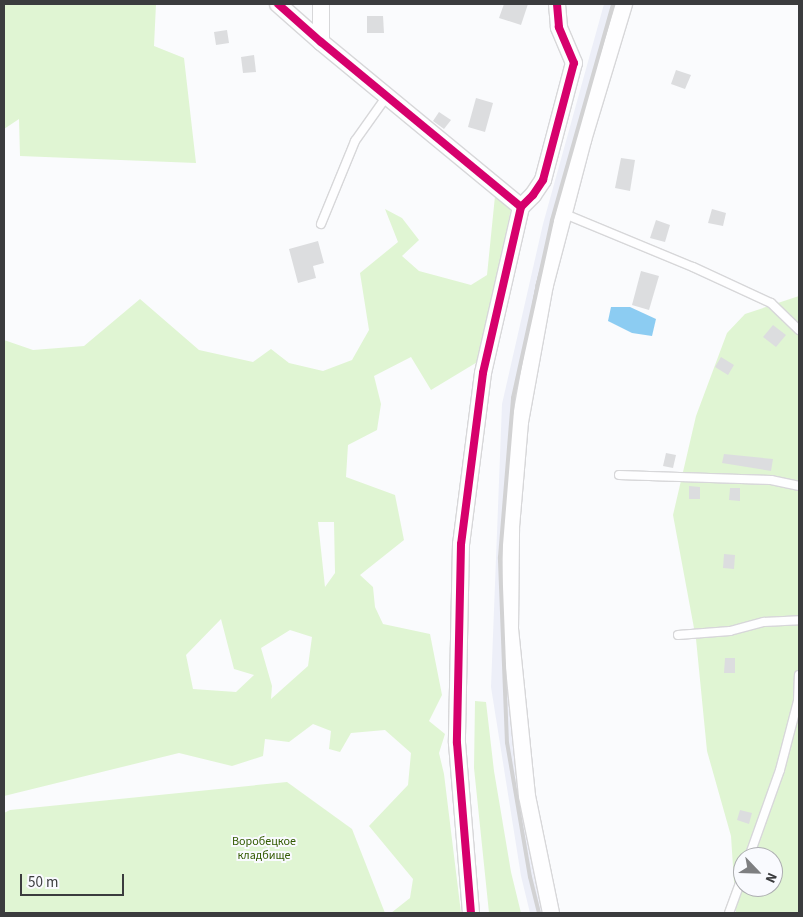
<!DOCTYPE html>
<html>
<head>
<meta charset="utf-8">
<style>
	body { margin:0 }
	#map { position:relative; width:803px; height:917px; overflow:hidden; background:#fafbfd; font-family:"Source Sans 3",sans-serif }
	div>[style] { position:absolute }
	.built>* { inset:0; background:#edeff8 }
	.green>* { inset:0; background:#e0f5d3 }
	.water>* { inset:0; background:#8cccf2 }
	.building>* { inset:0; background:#dcdddf }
	.roads { filter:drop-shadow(1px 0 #d7d7d9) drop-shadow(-1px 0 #d7d7d9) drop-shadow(0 1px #d7d7d9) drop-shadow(0 -1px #d7d7d9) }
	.service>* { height:8px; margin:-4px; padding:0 4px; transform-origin:4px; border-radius:4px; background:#fefeff }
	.minor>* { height:16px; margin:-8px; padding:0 8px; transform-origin:8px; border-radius:8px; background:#fefeff }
	.rail>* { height:4px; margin:-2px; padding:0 2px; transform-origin:2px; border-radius:2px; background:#d2d2d3 }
	.cycleway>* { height:8px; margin:-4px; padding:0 4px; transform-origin:4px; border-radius:4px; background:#d6006c }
	span { translate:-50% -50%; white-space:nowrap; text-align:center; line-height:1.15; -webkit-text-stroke:4px #f9fafe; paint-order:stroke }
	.park-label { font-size:12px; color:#335a02 }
	.frame { position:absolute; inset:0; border:5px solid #3b3c3e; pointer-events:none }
	.north { position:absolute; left:733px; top:847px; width:50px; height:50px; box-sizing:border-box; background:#f9fafe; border:1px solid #adaeb1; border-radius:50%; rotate:114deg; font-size:14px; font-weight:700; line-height:20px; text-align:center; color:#3b3c3e }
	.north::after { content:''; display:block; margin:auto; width:18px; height:22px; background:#7e7f81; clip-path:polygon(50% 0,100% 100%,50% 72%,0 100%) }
	.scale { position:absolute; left:20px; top:874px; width:104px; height:22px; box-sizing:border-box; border:2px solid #3b3c3e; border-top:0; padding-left:6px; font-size:15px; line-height:18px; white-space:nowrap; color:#3b3c3e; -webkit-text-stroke:4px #f9fafe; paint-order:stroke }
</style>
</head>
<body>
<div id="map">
	<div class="built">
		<div style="clip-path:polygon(604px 4px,621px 4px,558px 221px,507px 525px,546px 913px,530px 913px,521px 876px,491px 687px,502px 404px,543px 224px)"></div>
	</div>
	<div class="green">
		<div style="clip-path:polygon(4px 4px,156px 4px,154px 46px,184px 58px,196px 163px,20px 156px,19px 119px,4px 129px)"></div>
		<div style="clip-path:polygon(evenodd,495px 196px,511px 209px,479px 361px,431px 390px,411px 357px,374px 376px,381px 404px,377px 430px,348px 445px,346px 477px,395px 495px,404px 540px,360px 575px,373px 587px,375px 607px,383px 624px,430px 634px,442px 695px,429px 721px,445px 734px,439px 753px,444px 774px,461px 913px,391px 913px,410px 898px,413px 879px,369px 826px,408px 785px,411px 753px,385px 730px,351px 733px,340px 752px,329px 749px,331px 731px,313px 724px,289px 742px,265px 739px,263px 756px,232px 766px,179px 753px,4px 796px,4px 340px,33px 350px,84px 346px,140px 299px,199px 350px,253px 362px,271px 349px,289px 363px,323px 371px,352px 360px,369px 330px,360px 273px,398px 242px,385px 209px,402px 218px,419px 240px,402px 256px,419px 271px,471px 285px,487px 275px,495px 196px,318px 522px,334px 522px,335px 573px,325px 587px,318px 522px,495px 196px,221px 619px,234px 669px,254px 675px,236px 692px,193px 689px,186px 655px,221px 619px,495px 196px,290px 630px,312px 637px,308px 666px,271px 699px,272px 686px,261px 648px,290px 630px)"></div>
		<div style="clip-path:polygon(evenodd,799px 296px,799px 913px,736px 913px,731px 836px,707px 751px,696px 639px,673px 515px,696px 416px,727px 333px,745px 314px,799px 296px,743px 857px,773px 857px,773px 887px,743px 887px,743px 857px)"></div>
		<div style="clip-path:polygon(475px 701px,486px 702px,494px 771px,511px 872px,521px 913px,489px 913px,474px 768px)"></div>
		<div style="clip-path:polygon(287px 782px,352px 829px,385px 913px,4px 913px,4px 813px,10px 810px)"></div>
	</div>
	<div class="water">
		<div style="clip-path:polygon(611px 307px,630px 307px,656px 319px,652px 336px,632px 333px,608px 321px)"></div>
	</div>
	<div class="building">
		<div style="clip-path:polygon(504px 4px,528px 4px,521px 25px,499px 18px)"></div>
		<div style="clip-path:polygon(367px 16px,383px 16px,384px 33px,367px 33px)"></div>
		<div style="clip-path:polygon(227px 30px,229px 43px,216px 45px,214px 32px)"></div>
		<div style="clip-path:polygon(254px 55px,256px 72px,243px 73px,241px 57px)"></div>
		<div style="clip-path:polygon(676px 70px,691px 75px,685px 89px,671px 84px)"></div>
		<div style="clip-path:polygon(476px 98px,493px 103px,485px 132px,468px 127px)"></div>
		<div style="clip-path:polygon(439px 112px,451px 120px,444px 129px,433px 121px)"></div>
		<div style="clip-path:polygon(621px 158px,635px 160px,630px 191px,615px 188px)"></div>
		<div style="clip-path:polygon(712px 209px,726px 213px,723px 226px,708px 223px)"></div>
		<div style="clip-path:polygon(656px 220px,670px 225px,665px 242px,650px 238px)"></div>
		<div style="clip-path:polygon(318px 241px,324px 263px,313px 266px,316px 278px,298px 283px,289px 249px)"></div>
		<div style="clip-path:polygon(641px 271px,659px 276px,649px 310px,632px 305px)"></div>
		<div style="clip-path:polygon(773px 325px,786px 335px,776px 347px,763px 337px)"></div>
		<div style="clip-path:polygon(721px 357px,734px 365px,728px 375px,715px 367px)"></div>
		<div style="clip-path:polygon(666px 453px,676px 455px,673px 468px,663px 466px)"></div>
		<div style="clip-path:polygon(724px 454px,773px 459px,771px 471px,722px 463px)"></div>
		<div style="clip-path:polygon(689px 486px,700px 487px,700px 499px,689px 499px)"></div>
		<div style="clip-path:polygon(730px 488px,740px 488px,740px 501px,729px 500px)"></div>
		<div style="clip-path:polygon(724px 554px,735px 555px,734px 569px,723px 568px)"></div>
		<div style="clip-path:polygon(725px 658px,735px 658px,735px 673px,724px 673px)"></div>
		<div style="clip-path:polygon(740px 810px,752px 813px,749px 824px,737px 820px)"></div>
	</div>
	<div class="roads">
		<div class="service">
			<div style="left:572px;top:217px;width:131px;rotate:22.5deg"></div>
			<div style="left:693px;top:267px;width:86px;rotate:24.8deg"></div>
			<div style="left:771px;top:303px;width:39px;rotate:44deg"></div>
			<div style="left:321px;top:224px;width:90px;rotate:-67.7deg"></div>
			<div style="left:355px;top:141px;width:55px;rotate:-54.6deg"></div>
			<div style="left:619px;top:475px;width:152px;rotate:1.9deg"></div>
			<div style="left:771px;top:480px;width:29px;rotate:12deg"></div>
			<div style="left:678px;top:635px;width:52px;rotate:-4.4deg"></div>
			<div style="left:730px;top:631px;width:35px;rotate:-15deg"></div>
			<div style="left:764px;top:622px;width:35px;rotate:-3deg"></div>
			<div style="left:749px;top:857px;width:92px;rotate:-70.4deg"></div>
			<div style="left:780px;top:770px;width:71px;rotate:-75.4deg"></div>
			<div style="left:798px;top:701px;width:26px;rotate:-88deg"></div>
			<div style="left:729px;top:913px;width:40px;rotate:-69.8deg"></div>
		</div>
		<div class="minor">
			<div style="left:278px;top:4px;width:57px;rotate:41.5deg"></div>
			<div style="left:321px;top:42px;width:259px;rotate:39.5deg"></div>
			<div style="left:521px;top:207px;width:170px;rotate:102.9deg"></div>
			<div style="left:483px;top:373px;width:172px;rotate:97.3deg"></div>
			<div style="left:461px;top:544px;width:199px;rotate:91.2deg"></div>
			<div style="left:457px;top:743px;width:171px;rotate:85.3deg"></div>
			<div style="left:321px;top:42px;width:38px;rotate:-90deg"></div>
			<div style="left:521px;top:207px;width:17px;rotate:-45deg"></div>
			<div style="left:533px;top:195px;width:18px;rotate:-56deg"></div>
			<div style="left:543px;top:180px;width:121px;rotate:-75.2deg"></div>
			<div style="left:574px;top:63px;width:39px;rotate:-113deg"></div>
			<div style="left:559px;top:27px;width:23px;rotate:-95deg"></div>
			<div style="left:551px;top:913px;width:119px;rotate:-101.6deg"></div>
			<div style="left:527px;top:796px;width:167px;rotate:-95.8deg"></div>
			<div style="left:510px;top:630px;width:103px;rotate:-89.4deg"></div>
			<div style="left:511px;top:527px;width:105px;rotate:-85.1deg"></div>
			<div style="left:520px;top:422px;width:139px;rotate:-79.7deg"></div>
			<div style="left:545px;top:285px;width:150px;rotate:-75.3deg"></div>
			<div style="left:583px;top:140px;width:142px;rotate:-73.2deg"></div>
		</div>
	</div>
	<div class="rail">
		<div style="left:539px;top:913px;width:37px;rotate:-104deg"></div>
		<div style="left:530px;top:877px;width:136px;rotate:-99.7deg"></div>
		<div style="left:507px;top:743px;width:186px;rotate:-92.2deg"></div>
		<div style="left:500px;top:557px;width:160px;rotate:-85.3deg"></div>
		<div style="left:513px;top:398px;width:182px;rotate:-77.6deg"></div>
		<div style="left:552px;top:220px;width:224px;rotate:-74.2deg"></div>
	</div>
	<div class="cycleway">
		<div style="left:278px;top:4px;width:57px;rotate:41.5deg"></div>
		<div style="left:321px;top:42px;width:259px;rotate:39.5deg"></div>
		<div style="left:521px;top:207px;width:170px;rotate:102.9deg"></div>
		<div style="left:483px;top:373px;width:172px;rotate:97.3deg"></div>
		<div style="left:461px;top:544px;width:199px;rotate:91.2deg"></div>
		<div style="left:457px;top:743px;width:171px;rotate:85.3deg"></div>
		<div style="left:521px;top:207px;width:17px;rotate:-45deg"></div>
		<div style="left:533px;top:195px;width:18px;rotate:-56deg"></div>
		<div style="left:543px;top:180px;width:121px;rotate:-75.2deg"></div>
		<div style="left:574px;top:63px;width:39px;rotate:-113deg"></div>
		<div style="left:559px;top:27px;width:23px;rotate:-95deg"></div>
	</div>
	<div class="park-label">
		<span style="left:264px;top:849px">Воробецкое<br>кладбище</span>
	</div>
	<div class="frame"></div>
	<div class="north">N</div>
	<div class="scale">50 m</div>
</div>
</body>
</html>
